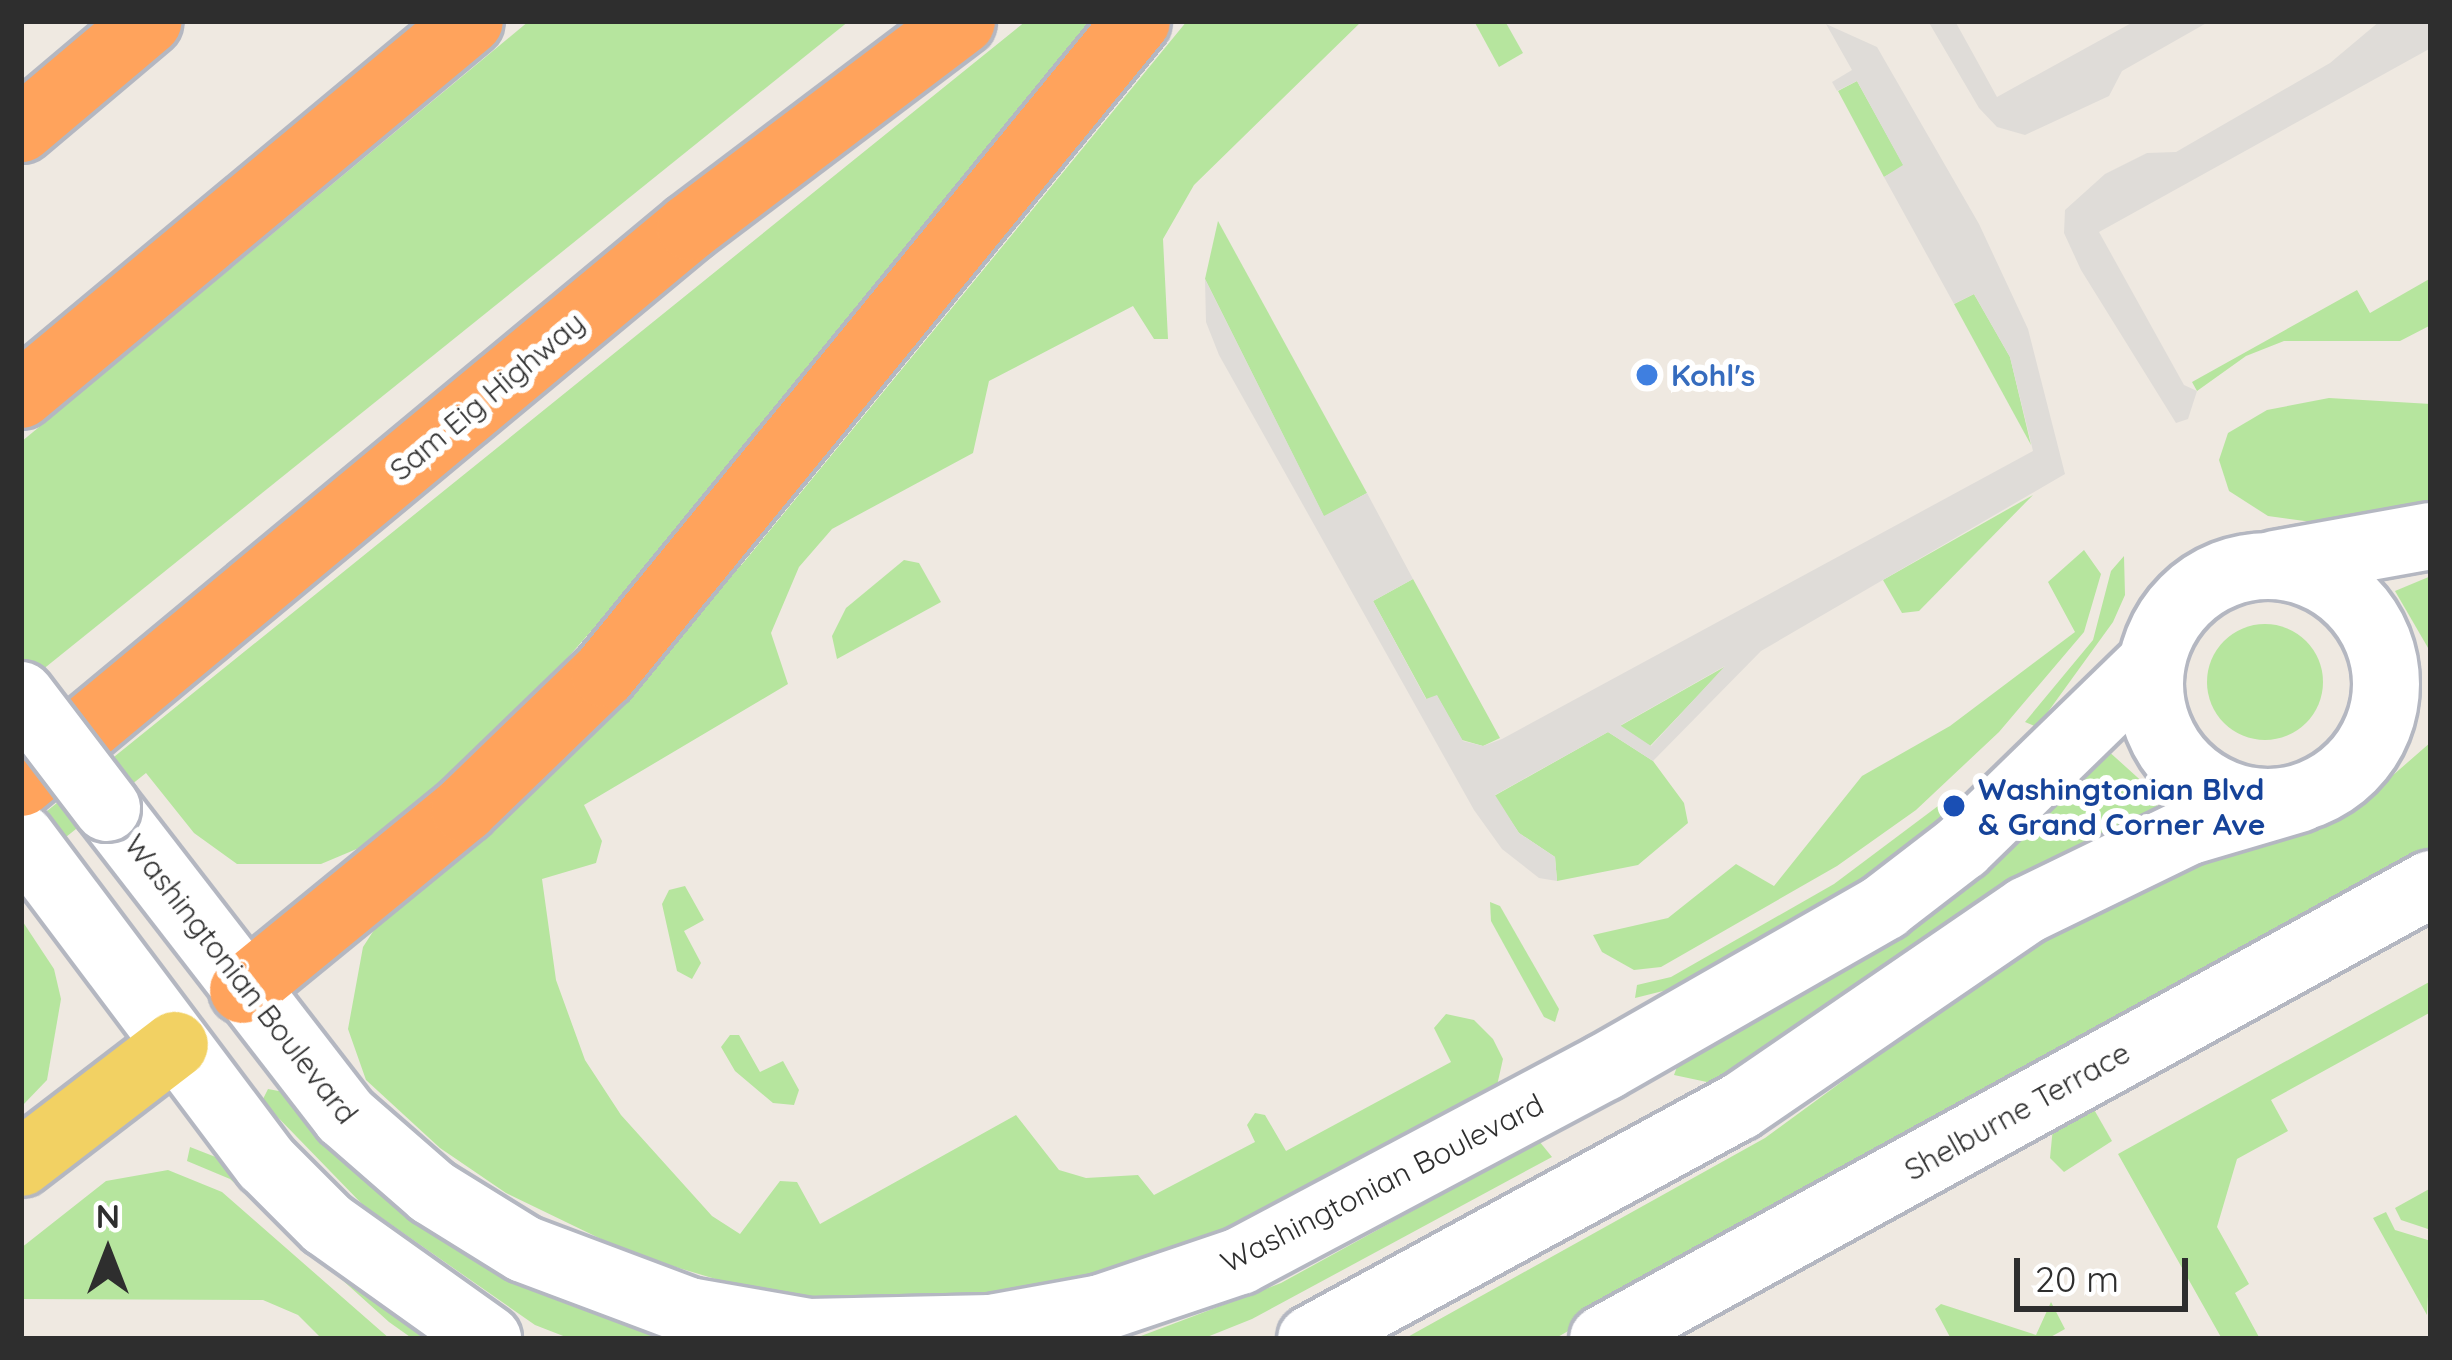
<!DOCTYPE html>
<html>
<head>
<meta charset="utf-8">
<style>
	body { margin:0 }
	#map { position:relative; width:2452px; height:1360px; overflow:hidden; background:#efe9e1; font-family:Quicksand,sans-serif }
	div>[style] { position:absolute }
	.green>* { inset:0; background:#b6e59e }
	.round { border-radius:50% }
	.plaza>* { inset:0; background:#dfdcd8 }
	.roads { filter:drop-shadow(3px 0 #b4b7c1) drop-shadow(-3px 0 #b4b7c1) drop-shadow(0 3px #b4b7c1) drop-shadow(0 -3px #b4b7c1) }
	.minor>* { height:66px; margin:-33px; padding:0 33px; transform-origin:33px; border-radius:33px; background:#fff }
	.tertiary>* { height:66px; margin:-33px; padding:0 33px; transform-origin:33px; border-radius:33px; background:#fff }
	.tertiary>.ring { margin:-33px; padding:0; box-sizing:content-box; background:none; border:66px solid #fff; border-radius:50% }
	.primary>* { height:66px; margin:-33px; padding:0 33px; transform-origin:33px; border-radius:33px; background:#f2d163 }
	.motorway>* { height:66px; margin:-33px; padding:0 33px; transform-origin:33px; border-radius:33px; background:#ffa35c }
	.bridges { filter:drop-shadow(3px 0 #b4b7c1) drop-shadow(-3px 0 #b4b7c1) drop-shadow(0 3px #b4b7c1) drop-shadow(0 -3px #b4b7c1) }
	.tertiary-bridge>* { height:66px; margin:-33px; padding:0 33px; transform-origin:33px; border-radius:33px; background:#fff }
	.dots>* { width:33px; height:33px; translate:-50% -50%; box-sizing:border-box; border:6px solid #fff; border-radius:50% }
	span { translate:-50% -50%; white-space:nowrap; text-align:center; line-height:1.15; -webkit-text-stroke:12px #fff; paint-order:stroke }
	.shop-label { font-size:30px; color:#366cbe; font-weight:700 }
	.left { translate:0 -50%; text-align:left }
	.street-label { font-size:30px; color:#2e2e2e }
	.transit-label { font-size:30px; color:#164399; font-weight:700 }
	.frame { position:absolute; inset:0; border:24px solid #2e2e2e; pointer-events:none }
	.north { position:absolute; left:48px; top:1192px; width:120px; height:120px; -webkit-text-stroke:9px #fff; paint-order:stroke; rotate:0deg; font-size:33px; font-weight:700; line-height:48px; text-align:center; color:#2e2e2e }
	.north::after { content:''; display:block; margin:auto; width:42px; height:54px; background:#2e2e2e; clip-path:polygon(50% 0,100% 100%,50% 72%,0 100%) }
	.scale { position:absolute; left:2014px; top:1258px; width:174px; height:54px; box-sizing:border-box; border:6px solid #2e2e2e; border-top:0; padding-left:15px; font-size:36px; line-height:42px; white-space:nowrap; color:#2e2e2e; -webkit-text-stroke:9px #fff; paint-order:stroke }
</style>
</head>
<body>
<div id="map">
	<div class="green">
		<div style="clip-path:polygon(529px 21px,849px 21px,21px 687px,21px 442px)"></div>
		<div style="clip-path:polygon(1026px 21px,1094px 21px,674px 537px,519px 713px,378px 840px,321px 864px,237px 864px,194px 833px,146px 773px,21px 873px,21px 832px)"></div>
		<div style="clip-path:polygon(1187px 21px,1362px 21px,1194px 185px,1163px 239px,1168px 339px,1154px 339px,1133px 306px,989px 381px,973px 453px,832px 529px,799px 567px,771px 633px,788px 684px,584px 805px,602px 841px,596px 863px,542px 879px,556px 980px,585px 1060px,621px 1115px,712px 1216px,740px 1234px,780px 1181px,797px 1182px,820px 1224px,1016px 1115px,1059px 1170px,1086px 1178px,1138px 1175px,1154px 1195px,1255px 1142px,1247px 1125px,1255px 1113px,1265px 1115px,1286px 1151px,1451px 1062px,1434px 1028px,1446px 1014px,1474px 1020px,1493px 1039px,1503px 1059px,1496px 1090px,1468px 1116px,1144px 1271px,999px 1299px,845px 1304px,759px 1292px,632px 1254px,506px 1193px,440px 1148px,366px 1080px,348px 1029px,363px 947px,387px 910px,653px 660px,744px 562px)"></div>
		<div style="clip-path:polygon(1474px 21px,1505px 21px,1523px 53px,1499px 67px)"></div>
		<div style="clip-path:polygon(1857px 81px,1904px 166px,1884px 177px,1838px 91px)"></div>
		<div style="clip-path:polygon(1218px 221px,1367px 493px,1324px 517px,1205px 279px)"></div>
		<div style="clip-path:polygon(2431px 278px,2431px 325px,2400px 341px,2284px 341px,2246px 356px,2197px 391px,2192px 382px,2357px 290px,2370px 313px)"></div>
		<div style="clip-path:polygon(1974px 294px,2010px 357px,2031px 445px,1954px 304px)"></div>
		<div style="clip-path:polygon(2329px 398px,2431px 404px,2431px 503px,2312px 522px,2268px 516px,2229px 491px,2219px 460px,2228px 433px,2267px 410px)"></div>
		<div style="clip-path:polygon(2033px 495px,1919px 611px,1902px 613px,1883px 580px)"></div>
		<div style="clip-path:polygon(2084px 550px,2101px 574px,2084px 632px,1999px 732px,1916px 810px,1837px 866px,1661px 967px,1634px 970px,1602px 952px,1593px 935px,1668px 918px,1736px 864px,1774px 886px,1862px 776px,1950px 726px,2075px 632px,2048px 582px)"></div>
		<div style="clip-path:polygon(2124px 556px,2125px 595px,2113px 622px,2037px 727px,2025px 722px,2093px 640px,2111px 571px)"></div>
		<div style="clip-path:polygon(904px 560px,919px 563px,941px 602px,837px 659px,832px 636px,846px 608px)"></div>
		<div style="clip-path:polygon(2431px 576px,2431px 653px,2395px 591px)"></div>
		<div style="clip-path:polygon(1413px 579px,1500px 738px,1483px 746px,1462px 740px,1437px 696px,1427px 700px,1373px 601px)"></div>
		<div class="round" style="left:2207px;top:624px;width:116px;height:116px"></div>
		<div style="clip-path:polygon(1726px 666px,1650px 746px,1620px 726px)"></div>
		<div style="clip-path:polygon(1608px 732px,1653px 761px,1684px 803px,1688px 823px,1638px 865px,1557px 881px,1555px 857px,1519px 833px,1494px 796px)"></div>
		<div style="clip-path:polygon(2431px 742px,2431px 850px,1554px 1339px,1404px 1339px,1765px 1138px,2015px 955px,2141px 883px,2345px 817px)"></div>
		<div style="clip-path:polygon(2106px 749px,2157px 795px,2157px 807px,2010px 885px,1721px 1085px,1674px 1075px,1678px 1064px,1923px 923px,1992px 868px)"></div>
		<div style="clip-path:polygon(1942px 803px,1954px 814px,1890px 865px,1687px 985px,1635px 998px,1637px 985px,1671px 977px,1834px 884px)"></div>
		<div style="clip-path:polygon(685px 886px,704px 920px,684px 931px,701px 963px,692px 979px,677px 971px,662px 904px,669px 890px)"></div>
		<div style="clip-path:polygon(1490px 902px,1500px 906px,1559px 1009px,1555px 1022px,1544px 1017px,1491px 921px)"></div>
		<div style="clip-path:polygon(21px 919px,54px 969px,61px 999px,47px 1080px,21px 1107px)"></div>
		<div style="clip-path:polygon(2431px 981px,2431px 1012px,2271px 1100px,2288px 1131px,2237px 1159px,2217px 1227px,2249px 1284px,2235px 1293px,2260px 1339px,2222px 1339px,2118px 1154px)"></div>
		<div style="clip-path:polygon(730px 1035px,739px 1035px,760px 1072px,783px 1061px,799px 1090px,794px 1105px,773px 1103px,735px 1071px,721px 1047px)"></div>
		<div style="clip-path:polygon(268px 1089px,284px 1092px,320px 1134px,532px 1286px,678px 1339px,571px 1339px,535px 1325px,363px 1205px,262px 1101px)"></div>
		<div style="clip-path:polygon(2092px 1106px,2112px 1141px,2064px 1172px,2050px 1158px,2053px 1127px)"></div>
		<div style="clip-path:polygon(1539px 1141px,1552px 1157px,1252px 1319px,1202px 1339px,1133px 1339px,1281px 1283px)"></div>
		<div style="clip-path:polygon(190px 1147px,231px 1163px,441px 1339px,413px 1339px,389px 1322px,230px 1179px,187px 1161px)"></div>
		<div style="clip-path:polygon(168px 1170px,222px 1192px,390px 1339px,322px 1339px,298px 1315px,263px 1300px,21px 1299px,21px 1248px,106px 1181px)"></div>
		<div style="clip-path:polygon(2431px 1188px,2431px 1230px,2401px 1220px,2395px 1208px)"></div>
		<div style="clip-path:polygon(2386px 1212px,2395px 1230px,2431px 1241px,2427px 1315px,2373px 1218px)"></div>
		<div style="clip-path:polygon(2051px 1302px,2065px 1329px,2047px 1339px,1951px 1339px,1935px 1309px,1941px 1304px,2036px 1335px)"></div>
	</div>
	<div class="plaza">
		<div style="clip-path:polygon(1928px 21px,1955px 21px,1997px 97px,2135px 21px,2210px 21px,2122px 71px,2109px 96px,2025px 135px,1997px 127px,1979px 108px)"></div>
		<div style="clip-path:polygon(2380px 21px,2431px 21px,2431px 48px,2099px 232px,2184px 385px,2197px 391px,2188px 419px,2176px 423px,2081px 270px,2064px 233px,2065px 210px,2105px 174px,2147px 153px,2176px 152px,2330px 63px)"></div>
		<div style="clip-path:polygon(evenodd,1826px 24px,1877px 47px,1979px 224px,2028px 329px,2065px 474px,1761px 651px,1653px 761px,1608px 732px,1495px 795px,1519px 833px,1555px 857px,1557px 881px,1539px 878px,1502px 849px,1474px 810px,1219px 355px,1206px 322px,1205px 279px,1324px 516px,1367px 493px,1413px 579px,1373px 601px,1426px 699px,1437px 695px,1463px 741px,1483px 746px,1502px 739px,2033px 451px,2010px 357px,1974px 294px,1954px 304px,1884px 177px,1903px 165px,1857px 81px,1837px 91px,1832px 82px,1852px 70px,1826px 24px,1725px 666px,1651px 746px,1621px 726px,1621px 725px,1725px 666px)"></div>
	</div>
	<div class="roads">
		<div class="minor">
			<div style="left:1603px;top:1339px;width:945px;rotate:-28.79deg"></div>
		</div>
		<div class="tertiary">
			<div style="left:2275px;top:564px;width:158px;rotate:-10.2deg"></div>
			<div class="ring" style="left:2150px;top:566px;width:170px;height:170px"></div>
			<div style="left:107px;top:808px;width:389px;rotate:52.3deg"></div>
			<div style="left:345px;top:1116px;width:116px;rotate:41.1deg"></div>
			<div style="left:432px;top:1192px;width:108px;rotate:31.8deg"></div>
			<div style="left:524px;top:1249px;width:176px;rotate:20.6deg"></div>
			<div style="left:689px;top:1311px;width:122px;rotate:9.9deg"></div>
			<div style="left:809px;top:1332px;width:182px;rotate:-1.3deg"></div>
			<div style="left:991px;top:1328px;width:112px;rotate:-10.3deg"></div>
			<div style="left:1101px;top:1308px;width:147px;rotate:-18.7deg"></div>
			<div style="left:1240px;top:1261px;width:413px;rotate:-28deg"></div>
			<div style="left:1605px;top:1067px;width:322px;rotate:-29.8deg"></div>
			<div style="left:1884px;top:907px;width:98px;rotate:-37.6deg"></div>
			<div style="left:1962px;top:847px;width:264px;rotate:-44.2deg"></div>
			<div style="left:21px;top:837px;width:408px;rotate:53.1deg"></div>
			<div style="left:266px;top:1163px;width:86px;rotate:45deg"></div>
			<div style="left:327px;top:1224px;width:198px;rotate:35.5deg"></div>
			<div style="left:1311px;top:1339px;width:487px;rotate:-28.5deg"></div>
			<div style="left:1739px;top:1107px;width:349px;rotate:-34.4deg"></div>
			<div style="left:2027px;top:910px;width:181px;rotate:-25.9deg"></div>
			<div style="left:2190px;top:831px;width:114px;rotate:-16.4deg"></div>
		</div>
		<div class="primary">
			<div style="left:21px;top:1163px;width:194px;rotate:-37.5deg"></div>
		</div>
		<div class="motorway">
			<div style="left:21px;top:129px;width:167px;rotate:-40.2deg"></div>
			<div style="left:21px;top:395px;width:584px;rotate:-39.79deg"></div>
			<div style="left:21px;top:783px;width:870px;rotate:-39.73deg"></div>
			<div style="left:690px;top:227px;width:341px;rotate:-37.1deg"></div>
			<div style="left:243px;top:990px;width:286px;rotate:-39.3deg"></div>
			<div style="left:464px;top:809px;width:194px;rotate:-44deg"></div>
			<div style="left:604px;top:674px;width:843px;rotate:-50.78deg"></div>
		</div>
	</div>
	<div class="bridges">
		<div class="tertiary-bridge">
			<div style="left:21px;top:695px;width:142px;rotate:52.7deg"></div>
		</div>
	</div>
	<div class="dots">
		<div style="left:1647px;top:375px;background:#3f7fe0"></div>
		<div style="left:1954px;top:806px;background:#1a4fb4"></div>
	</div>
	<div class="shop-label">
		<span class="left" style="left:1671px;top:375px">Kohl's</span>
	</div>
	<div class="street-label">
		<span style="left:487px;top:396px;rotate:-40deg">Sam Eig Highway</span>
		<span style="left:241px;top:979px;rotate:52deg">Washingtonian Boulevard</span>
		<span style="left:2017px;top:1111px;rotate:-29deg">Shelburne Terrace</span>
		<span style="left:1382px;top:1183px;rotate:-27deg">Washingtonian Boulevard</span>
	</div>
	<div class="transit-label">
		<span class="left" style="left:1978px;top:806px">Washingtonian Blvd<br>&amp; Grand Corner Ave</span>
	</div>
	<div class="frame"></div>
	<div class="north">N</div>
	<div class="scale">20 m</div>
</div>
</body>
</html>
